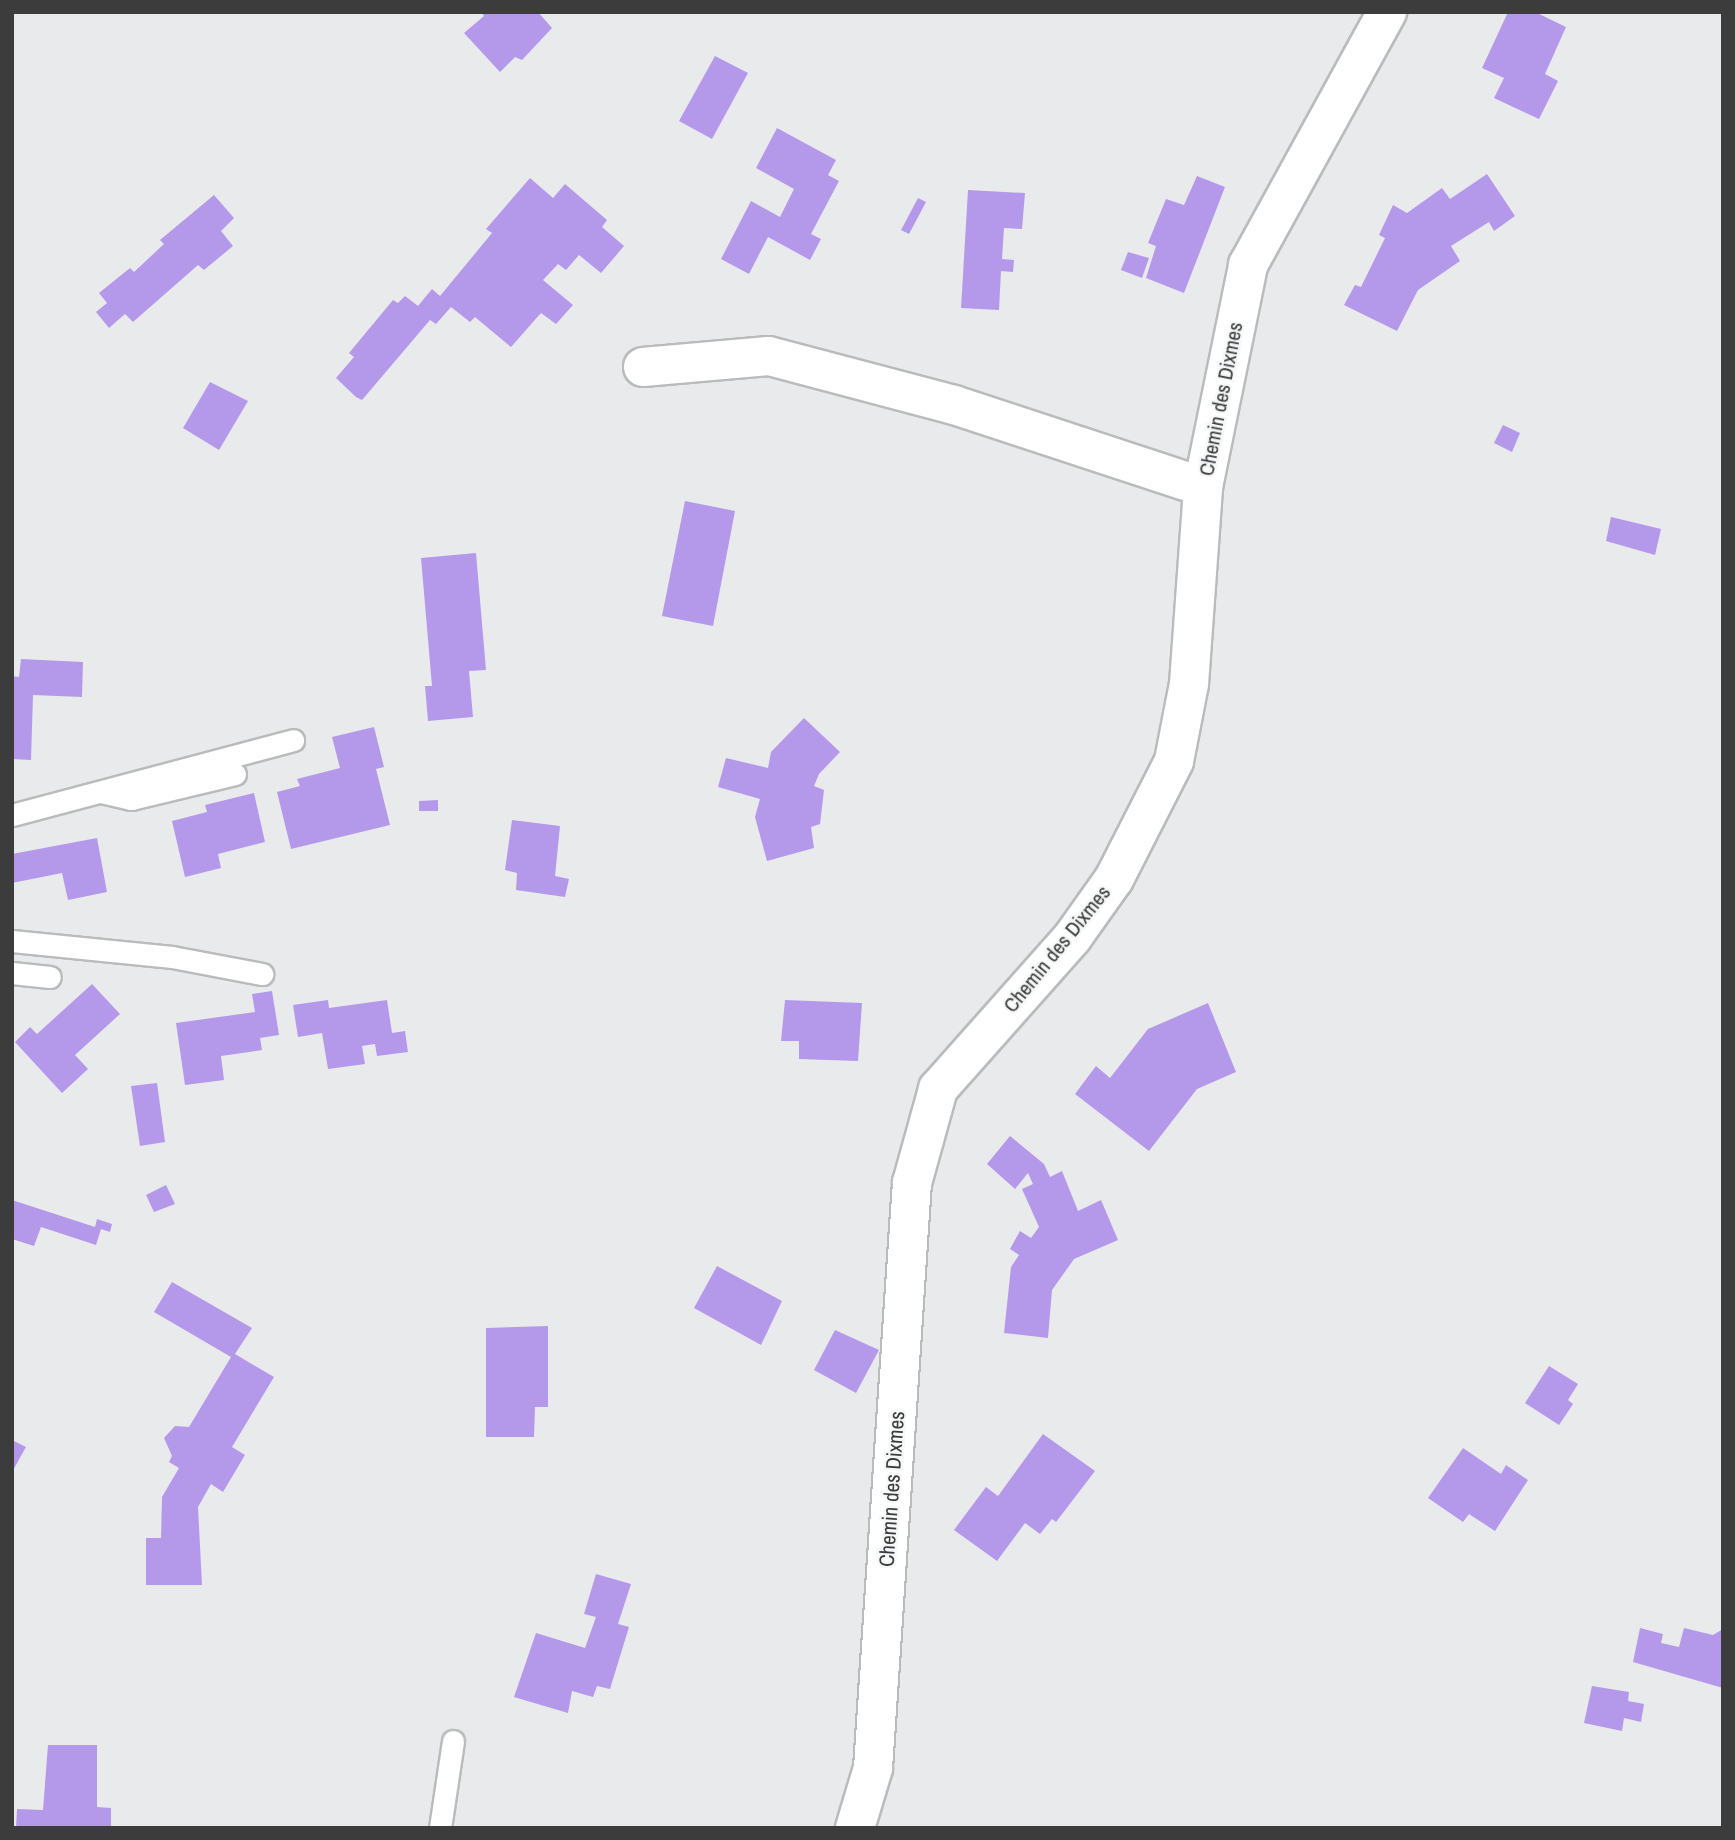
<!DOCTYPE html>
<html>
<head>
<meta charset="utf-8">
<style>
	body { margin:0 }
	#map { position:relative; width:1735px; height:1840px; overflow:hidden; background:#e9eaeb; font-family:"Archivo Narrow",sans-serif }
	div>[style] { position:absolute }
	.building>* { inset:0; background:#b499eb }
	.roads { filter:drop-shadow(2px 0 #babbbc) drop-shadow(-2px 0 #babbbc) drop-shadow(0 2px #babbbc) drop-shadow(0 -2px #babbbc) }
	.lane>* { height:21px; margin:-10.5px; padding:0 10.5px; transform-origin:10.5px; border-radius:10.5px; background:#fff }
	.street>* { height:38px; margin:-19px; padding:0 19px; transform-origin:19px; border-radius:19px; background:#fff }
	span { translate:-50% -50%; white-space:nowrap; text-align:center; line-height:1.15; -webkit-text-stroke:5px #f6f7f8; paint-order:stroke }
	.street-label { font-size:21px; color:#3c3c3c }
	.frame { position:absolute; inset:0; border:14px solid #3c3c3c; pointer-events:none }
</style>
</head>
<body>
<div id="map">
	<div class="building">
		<div style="clip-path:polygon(481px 12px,538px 12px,552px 28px,522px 60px,515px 57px,500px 72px,464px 33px,484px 16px)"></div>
		<div style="clip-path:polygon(1508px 12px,1535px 12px,1566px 27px,1545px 74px,1558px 81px,1539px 119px,1494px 98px,1504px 78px,1482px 68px)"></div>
		<div style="clip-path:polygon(715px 56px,748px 73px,712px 139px,679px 121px)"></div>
		<div style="clip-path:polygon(777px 128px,836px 160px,828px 175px,839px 181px,811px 234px,821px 239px,810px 260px,768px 237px,749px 274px,721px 259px,751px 201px,780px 217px,794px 189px,756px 168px)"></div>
		<div style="clip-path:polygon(1487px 174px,1515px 216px,1494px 231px,1489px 222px,1451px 246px,1460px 261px,1418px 290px,1397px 331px,1344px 305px,1355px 285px,1361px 287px,1385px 238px,1379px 235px,1393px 205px,1407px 213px,1442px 188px,1450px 199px)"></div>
		<div style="clip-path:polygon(1197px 176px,1225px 187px,1184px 293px,1146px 278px,1156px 246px,1148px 243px,1166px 199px,1184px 205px)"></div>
		<div style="clip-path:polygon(530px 178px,553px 198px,565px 184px,607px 220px,602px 227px,624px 246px,601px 273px,579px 255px,566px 270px,558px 264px,543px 280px,573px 305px,556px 324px,541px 313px,511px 347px,475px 317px,470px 322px,451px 307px,436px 324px,430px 320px,362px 400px,356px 397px,336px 378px,354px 357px,349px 353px,393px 300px,398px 303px,405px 296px,418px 306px,432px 289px,440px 296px,492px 233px,486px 229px)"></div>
		<div style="clip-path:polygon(968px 190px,1025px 193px,1022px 229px,1004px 228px,1002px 259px,1014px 260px,1013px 272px,1001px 271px,999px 310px,961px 308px)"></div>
		<div style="clip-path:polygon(214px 195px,234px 218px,221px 231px,233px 246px,204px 270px,198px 265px,133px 322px,125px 314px,109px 328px,96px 312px,107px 303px,99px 293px,130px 268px,134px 272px,164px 244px,160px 240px)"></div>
		<div style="clip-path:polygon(918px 198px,926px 202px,909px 234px,901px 230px)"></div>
		<div style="clip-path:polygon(1128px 252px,1149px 258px,1142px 278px,1121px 270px)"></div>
		<div style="clip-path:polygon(210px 382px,248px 401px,219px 450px,183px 428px)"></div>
		<div style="clip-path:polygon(1503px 425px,1520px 433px,1512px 452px,1494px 443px)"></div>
		<div style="clip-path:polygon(685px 501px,735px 511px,713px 626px,662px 616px)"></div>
		<div style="clip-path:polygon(1611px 517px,1661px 529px,1655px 555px,1606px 541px)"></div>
		<div style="clip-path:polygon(476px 553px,486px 670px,469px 671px,473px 717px,428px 721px,425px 686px,432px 686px,421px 558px)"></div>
		<div style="clip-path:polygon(21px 659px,83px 662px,82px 697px,33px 695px,31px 760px,12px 759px,12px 676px,19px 677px)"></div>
		<div style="clip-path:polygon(804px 718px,840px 752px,819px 774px,814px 786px,824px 790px,820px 824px,811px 827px,814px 848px,767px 861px,755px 817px,760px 799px,718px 787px,726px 758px,768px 768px,771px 752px)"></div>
		<div style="clip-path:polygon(374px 727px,384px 767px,376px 769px,390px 825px,291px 849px,277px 792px,300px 786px,297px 779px,340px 768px,332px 737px)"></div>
		<div style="clip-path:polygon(254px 793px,265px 842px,218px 854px,221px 868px,185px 877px,172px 821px,207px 812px,205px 805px)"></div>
		<div style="clip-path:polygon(438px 800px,438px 811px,419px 811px,419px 801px)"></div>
		<div style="clip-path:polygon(512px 820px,560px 826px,555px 876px,569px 879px,565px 897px,516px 890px,517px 873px,505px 870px)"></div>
		<div style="clip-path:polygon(97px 838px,107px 892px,68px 900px,62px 873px,12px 883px,12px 854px)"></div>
		<div style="clip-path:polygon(92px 984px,120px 1014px,75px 1055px,88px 1069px,62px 1093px,15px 1042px,30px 1027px,37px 1034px)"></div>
		<div style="clip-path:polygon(272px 991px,279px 1035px,260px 1038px,262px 1050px,221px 1056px,224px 1080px,185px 1085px,176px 1023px,255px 1012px,252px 994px)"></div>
		<div style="clip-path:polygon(328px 1000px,329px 1008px,387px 1000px,392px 1033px,405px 1031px,408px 1052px,377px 1056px,375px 1044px,362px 1046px,365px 1064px,328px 1069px,322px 1033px,298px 1037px,293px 1005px)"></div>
		<div style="clip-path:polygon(785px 1000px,862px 1003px,858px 1061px,799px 1059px,799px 1041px,781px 1041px)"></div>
		<div style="clip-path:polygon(1208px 1003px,1236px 1072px,1197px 1089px,1149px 1151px,1075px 1094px,1096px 1066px,1110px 1078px,1148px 1029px)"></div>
		<div style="clip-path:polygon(157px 1083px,165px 1142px,140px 1146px,131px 1086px)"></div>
		<div style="clip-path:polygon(1010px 1136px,1044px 1164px,1050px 1177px,1062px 1171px,1078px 1211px,1101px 1200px,1118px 1240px,1074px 1259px,1052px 1290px,1048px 1338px,1004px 1333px,1011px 1267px,1019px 1255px,1010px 1249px,1020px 1231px,1031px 1238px,1039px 1227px,1022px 1189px,1033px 1184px,1028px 1173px,1015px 1189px,987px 1164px)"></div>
		<div style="clip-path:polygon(166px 1185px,175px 1204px,154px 1212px,146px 1195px)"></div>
		<div style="clip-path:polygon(12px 1200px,95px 1227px,97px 1219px,112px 1224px,110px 1232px,101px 1229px,96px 1245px,41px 1227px,34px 1246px,12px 1239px)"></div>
		<div style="clip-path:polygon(717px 1266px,782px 1301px,761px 1345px,694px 1308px)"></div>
		<div style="clip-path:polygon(172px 1282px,252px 1328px,235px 1354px,274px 1377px,232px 1447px,245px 1455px,223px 1492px,211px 1484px,198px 1507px,202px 1585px,146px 1585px,146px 1538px,161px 1538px,162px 1497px,179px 1468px,169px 1462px,172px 1456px,164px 1438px,175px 1426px,189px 1427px,231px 1357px,154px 1312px)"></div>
		<div style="clip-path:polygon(548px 1326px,548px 1407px,535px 1407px,534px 1437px,486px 1437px,486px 1328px)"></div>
		<div style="clip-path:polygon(835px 1330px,879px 1350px,856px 1393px,814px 1370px)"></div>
		<div style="clip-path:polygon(1549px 1366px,1578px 1384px,1568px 1400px,1573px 1404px,1559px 1425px,1525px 1403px)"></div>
		<div style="clip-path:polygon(1043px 1434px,1095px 1471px,1056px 1522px,1052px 1519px,1040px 1534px,1025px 1523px,997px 1561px,954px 1530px,986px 1487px,998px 1496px)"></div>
		<div style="clip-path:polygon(12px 1440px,26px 1447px,12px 1472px)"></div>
		<div style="clip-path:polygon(1463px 1448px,1501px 1474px,1506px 1465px,1528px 1480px,1495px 1531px,1469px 1514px,1463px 1522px,1428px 1498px)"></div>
		<div style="clip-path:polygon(596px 1574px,631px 1584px,618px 1624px,629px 1627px,610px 1689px,597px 1686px,593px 1697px,572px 1691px,568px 1713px,514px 1697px,536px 1633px,585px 1648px,596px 1617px,584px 1614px)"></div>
		<div style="clip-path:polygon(1640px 1628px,1663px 1634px,1661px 1643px,1679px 1647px,1684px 1628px,1713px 1635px,1723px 1629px,1723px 1688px,1633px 1662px)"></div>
		<div style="clip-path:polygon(1592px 1686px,1629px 1692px,1628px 1701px,1644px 1704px,1641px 1722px,1624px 1718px,1622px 1731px,1584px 1723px)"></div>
		<div style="clip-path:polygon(48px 1745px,97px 1745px,97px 1807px,111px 1808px,111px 1828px,16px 1828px,17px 1809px,43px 1810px)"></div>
	</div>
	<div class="roads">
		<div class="lane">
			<div style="left:101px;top:792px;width:31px;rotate:13deg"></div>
			<div style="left:131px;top:799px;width:107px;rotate:-13.5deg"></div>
			<div style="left:12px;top:815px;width:291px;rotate:-14.9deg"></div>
			<div style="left:12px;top:941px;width:161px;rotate:5.7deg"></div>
			<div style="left:172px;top:957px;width:92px;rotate:10.7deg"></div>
			<div style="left:12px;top:973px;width:38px;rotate:6deg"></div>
			<div style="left:440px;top:1828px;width:88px;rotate:-81.5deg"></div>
		</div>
		<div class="street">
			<div style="left:643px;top:367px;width:126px;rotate:-5deg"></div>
			<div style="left:769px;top:356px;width:191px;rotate:14.8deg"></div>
			<div style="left:954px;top:405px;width:262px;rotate:18.2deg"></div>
			<div style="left:855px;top:1828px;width:63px;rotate:-73.3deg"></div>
			<div style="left:873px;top:1768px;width:586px;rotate:-86.19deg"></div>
			<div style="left:912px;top:1183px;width:98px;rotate:-74.5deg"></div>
			<div style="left:938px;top:1089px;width:202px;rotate:-48.4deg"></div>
			<div style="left:1072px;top:938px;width:72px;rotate:-54.6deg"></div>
			<div style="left:1114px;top:879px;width:132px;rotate:-63deg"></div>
			<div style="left:1174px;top:761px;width:78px;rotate:-79deg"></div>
			<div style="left:1189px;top:684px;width:197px;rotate:-85.9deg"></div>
			<div style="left:1203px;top:487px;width:227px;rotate:-78.5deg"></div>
			<div style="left:1248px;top:265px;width:289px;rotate:-61.2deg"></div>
		</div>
	</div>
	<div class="street-label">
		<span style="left:1221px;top:399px;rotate:-79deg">Chemin des Dixmes</span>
		<span style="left:1057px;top:949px;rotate:-51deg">Chemin des Dixmes</span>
		<span style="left:892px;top:1489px;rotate:-86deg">Chemin des Dixmes</span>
	</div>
	<div class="frame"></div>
</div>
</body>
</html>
